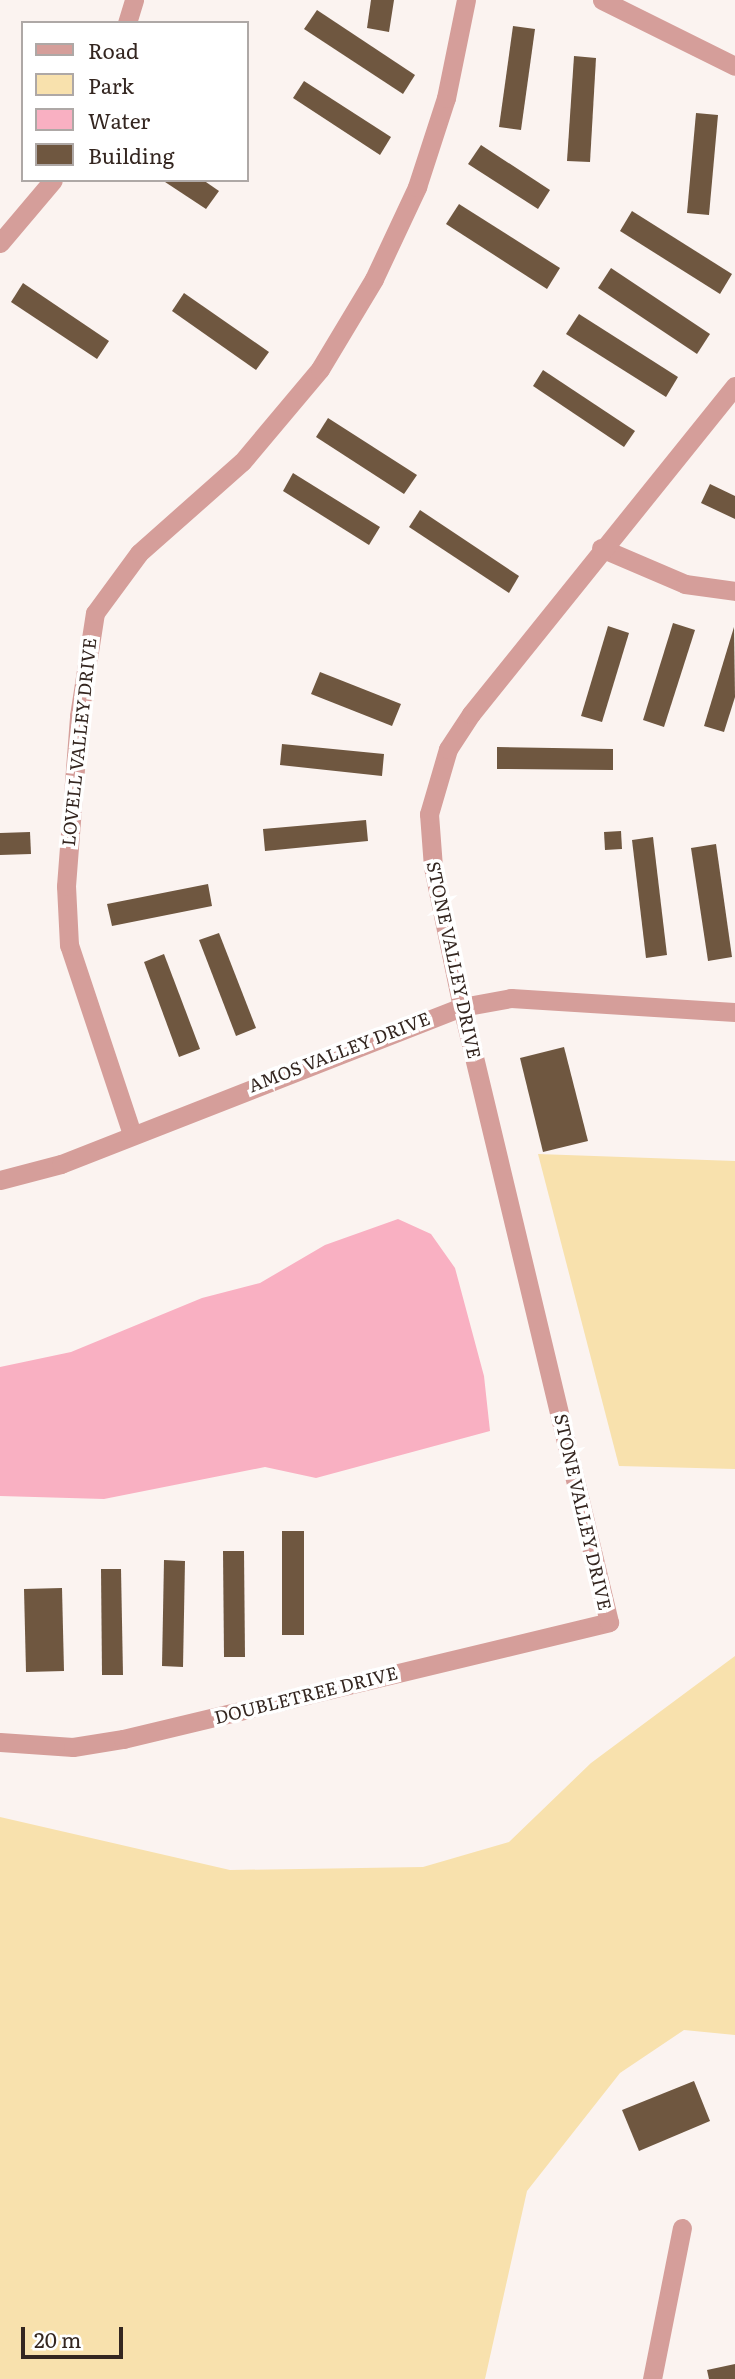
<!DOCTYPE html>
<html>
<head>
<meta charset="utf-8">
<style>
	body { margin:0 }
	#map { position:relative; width:735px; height:2379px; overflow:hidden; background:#fbf3f0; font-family:Literata,serif }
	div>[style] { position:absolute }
	.green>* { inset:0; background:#f8e1ad }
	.water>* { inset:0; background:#f9b0c2 }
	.building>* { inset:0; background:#6f5740 }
	.minor>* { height:19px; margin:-9.5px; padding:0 9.5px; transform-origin:9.5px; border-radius:9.5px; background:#d59e9a }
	span { translate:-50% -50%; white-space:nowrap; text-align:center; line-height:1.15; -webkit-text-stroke:7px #fff; paint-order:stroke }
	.street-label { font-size:18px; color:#342620 }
	.legend { position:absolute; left:21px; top:21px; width:228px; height:161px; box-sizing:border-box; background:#fff; border:2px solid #aea8a6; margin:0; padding:9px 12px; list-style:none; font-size:21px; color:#342620 }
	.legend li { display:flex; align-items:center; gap:14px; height:35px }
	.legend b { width:35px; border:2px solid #aea8a6 }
	.scale { position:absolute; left:21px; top:2327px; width:102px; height:32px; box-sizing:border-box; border:4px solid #342620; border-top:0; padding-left:9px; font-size:21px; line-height:24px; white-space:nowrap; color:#342620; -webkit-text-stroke:5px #fff; paint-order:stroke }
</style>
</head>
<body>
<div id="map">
	<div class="green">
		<div style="clip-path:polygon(538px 1154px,735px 1161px,735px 1469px,619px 1466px)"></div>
		<div style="clip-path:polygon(735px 1656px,735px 2035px,684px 2030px,620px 2073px,527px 2191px,485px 2379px,0 2379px,0 1817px,230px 1870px,423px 1867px,509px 1842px,591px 1763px)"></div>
	</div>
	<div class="water">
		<div style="clip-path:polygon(398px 1219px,431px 1234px,455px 1268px,484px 1376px,490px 1431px,316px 1478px,265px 1467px,104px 1499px,0 1496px,0 1367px,71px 1352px,202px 1298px,260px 1283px,325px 1245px)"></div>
	</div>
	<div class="building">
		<div style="clip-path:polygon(371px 0,394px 0,389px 32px,367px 28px)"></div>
		<div style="clip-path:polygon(317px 10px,415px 75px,403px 94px,304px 29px)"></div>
		<div style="clip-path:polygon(513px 26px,535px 29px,521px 130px,499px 127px)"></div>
		<div style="clip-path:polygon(574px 56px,596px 58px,590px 162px,567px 161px)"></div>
		<div style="clip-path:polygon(304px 81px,391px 137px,380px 155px,293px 98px)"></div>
		<div style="clip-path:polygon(696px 113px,718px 115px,709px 215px,687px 213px)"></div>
		<div style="clip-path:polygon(481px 145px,550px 190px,538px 209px,468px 164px)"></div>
		<div style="clip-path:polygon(162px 180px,203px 180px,219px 191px,206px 209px)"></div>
		<div style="clip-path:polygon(459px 204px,560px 268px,547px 289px,446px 224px)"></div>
		<div style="clip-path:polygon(632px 211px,732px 274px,720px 294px,620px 231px)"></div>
		<div style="clip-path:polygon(611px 268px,710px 334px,697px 354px,598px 288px)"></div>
		<div style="clip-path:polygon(23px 283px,109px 341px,97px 359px,11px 302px)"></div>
		<div style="clip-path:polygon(184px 293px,269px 352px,256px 370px,172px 311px)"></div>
		<div style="clip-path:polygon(579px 314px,678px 377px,666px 397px,566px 334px)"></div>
		<div style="clip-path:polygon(543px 370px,635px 431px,624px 447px,533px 386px)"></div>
		<div style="clip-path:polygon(328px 418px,417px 475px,404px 494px,316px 437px)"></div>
		<div style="clip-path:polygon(293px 473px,380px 527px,369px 545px,283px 491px)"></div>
		<div style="clip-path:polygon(710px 484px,735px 496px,735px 519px,701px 503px)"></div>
		<div style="clip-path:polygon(420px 510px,519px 576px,509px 593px,409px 527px)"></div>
		<div style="clip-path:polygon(673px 623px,695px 630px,664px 727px,643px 720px)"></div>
		<div style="clip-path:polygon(608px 626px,629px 633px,602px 722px,581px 716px)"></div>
		<div style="clip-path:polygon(734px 627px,735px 697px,724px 732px,704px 726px)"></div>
		<div style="clip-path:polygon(320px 672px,401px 704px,392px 726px,311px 694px)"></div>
		<div style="clip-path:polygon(282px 744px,384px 754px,382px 776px,280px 765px)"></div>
		<div style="clip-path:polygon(497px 747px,613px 749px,613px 770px,497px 769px)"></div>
		<div style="clip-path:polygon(366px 820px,368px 841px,265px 851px,263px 829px)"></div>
		<div style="clip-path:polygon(621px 831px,622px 849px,605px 850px,604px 832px)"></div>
		<div style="clip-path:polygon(30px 832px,31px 854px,0 855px,0 833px)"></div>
		<div style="clip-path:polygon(653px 837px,667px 955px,646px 958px,632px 840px)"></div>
		<div style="clip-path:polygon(716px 844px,732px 957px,708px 961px,691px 848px)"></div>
		<div style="clip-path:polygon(208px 884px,212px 906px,112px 926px,107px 904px)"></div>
		<div style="clip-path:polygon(219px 933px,256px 1028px,236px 1036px,199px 940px)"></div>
		<div style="clip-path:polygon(164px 954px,200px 1049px,179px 1057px,144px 962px)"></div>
		<div style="clip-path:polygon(564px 1047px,588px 1141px,543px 1152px,520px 1058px)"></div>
		<div style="clip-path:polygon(282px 1531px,304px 1531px,304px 1635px,282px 1635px)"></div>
		<div style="clip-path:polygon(223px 1551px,244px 1551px,245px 1657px,224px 1657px)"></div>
		<div style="clip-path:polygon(164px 1560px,185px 1561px,183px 1667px,162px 1666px)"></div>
		<div style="clip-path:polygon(101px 1569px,121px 1569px,123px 1675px,102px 1675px)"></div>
		<div style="clip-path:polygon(62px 1588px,64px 1671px,26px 1672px,24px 1589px)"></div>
		<div style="clip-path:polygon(694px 2081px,710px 2121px,639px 2151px,622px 2110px)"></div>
		<div style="clip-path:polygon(735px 2364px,735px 2379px,709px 2379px,707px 2370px)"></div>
	</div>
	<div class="minor">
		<div style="left:602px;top:0;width:148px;rotate:26.4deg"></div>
		<div style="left:127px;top:23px;width:24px;rotate:-73deg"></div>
		<div style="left:0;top:243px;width:82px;rotate:-49.9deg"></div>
		<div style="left:601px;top:548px;width:91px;rotate:23.2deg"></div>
		<div style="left:685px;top:584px;width:50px;rotate:8deg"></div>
		<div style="left:132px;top:1134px;width:199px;rotate:-108.4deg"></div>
		<div style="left:69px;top:945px;width:59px;rotate:-92.9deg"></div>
		<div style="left:66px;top:886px;width:170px;rotate:-85.6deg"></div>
		<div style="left:79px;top:716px;width:104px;rotate:-81.2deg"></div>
		<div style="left:95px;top:613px;width:74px;rotate:-53.7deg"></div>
		<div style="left:139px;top:553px;width:137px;rotate:-41.5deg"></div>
		<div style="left:242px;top:462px;width:121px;rotate:-50deg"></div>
		<div style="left:320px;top:369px;width:105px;rotate:-59deg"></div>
		<div style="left:374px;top:279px;width:102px;rotate:-64.9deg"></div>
		<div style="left:417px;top:187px;width:94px;rotate:-72deg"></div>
		<div style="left:446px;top:98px;width:100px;rotate:-78.5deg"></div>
		<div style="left:0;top:1180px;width:63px;rotate:-14.7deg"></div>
		<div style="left:61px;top:1164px;width:431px;rotate:-21.4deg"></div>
		<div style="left:462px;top:1007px;width:50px;rotate:-10.4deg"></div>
		<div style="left:511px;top:998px;width:224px;rotate:3.6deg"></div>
		<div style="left:0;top:1742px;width:73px;rotate:3.9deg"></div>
		<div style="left:73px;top:1747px;width:51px;rotate:-9.1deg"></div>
		<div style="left:123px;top:1739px;width:500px;rotate:-13.5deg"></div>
		<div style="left:609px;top:1622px;width:632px;rotate:-103.44deg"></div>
		<div style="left:462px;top:1007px;width:143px;rotate:-101.7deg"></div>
		<div style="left:433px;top:867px;width:53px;rotate:-94.3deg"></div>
		<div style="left:429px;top:814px;width:68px;rotate:-73.7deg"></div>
		<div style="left:448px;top:749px;width:42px;rotate:-56.7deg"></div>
		<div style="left:471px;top:714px;width:421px;rotate:-51.2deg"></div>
		<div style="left:652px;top:2379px;width:154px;rotate:-78.8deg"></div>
	</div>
	<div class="street-label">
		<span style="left:79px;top:742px;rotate:-84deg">LOVELL VALLEY DRIVE</span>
		<span style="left:454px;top:960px;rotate:78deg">STONE VALLEY DRIVE</span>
		<span style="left:339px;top:1052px;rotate:-21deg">AMOS VALLEY DRIVE</span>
		<span style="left:583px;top:1512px;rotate:77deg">STONE VALLEY DRIVE</span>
		<span style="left:306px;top:1695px;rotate:-14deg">DOUBLETREE DRIVE</span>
	</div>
	<ul class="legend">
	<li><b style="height:9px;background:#d59e9a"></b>Road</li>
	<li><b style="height:19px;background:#f8e1ad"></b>Park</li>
	<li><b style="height:19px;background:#f9b0c2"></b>Water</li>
	<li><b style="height:19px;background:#6f5740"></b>Building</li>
	</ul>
	<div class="scale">20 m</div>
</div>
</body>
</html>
